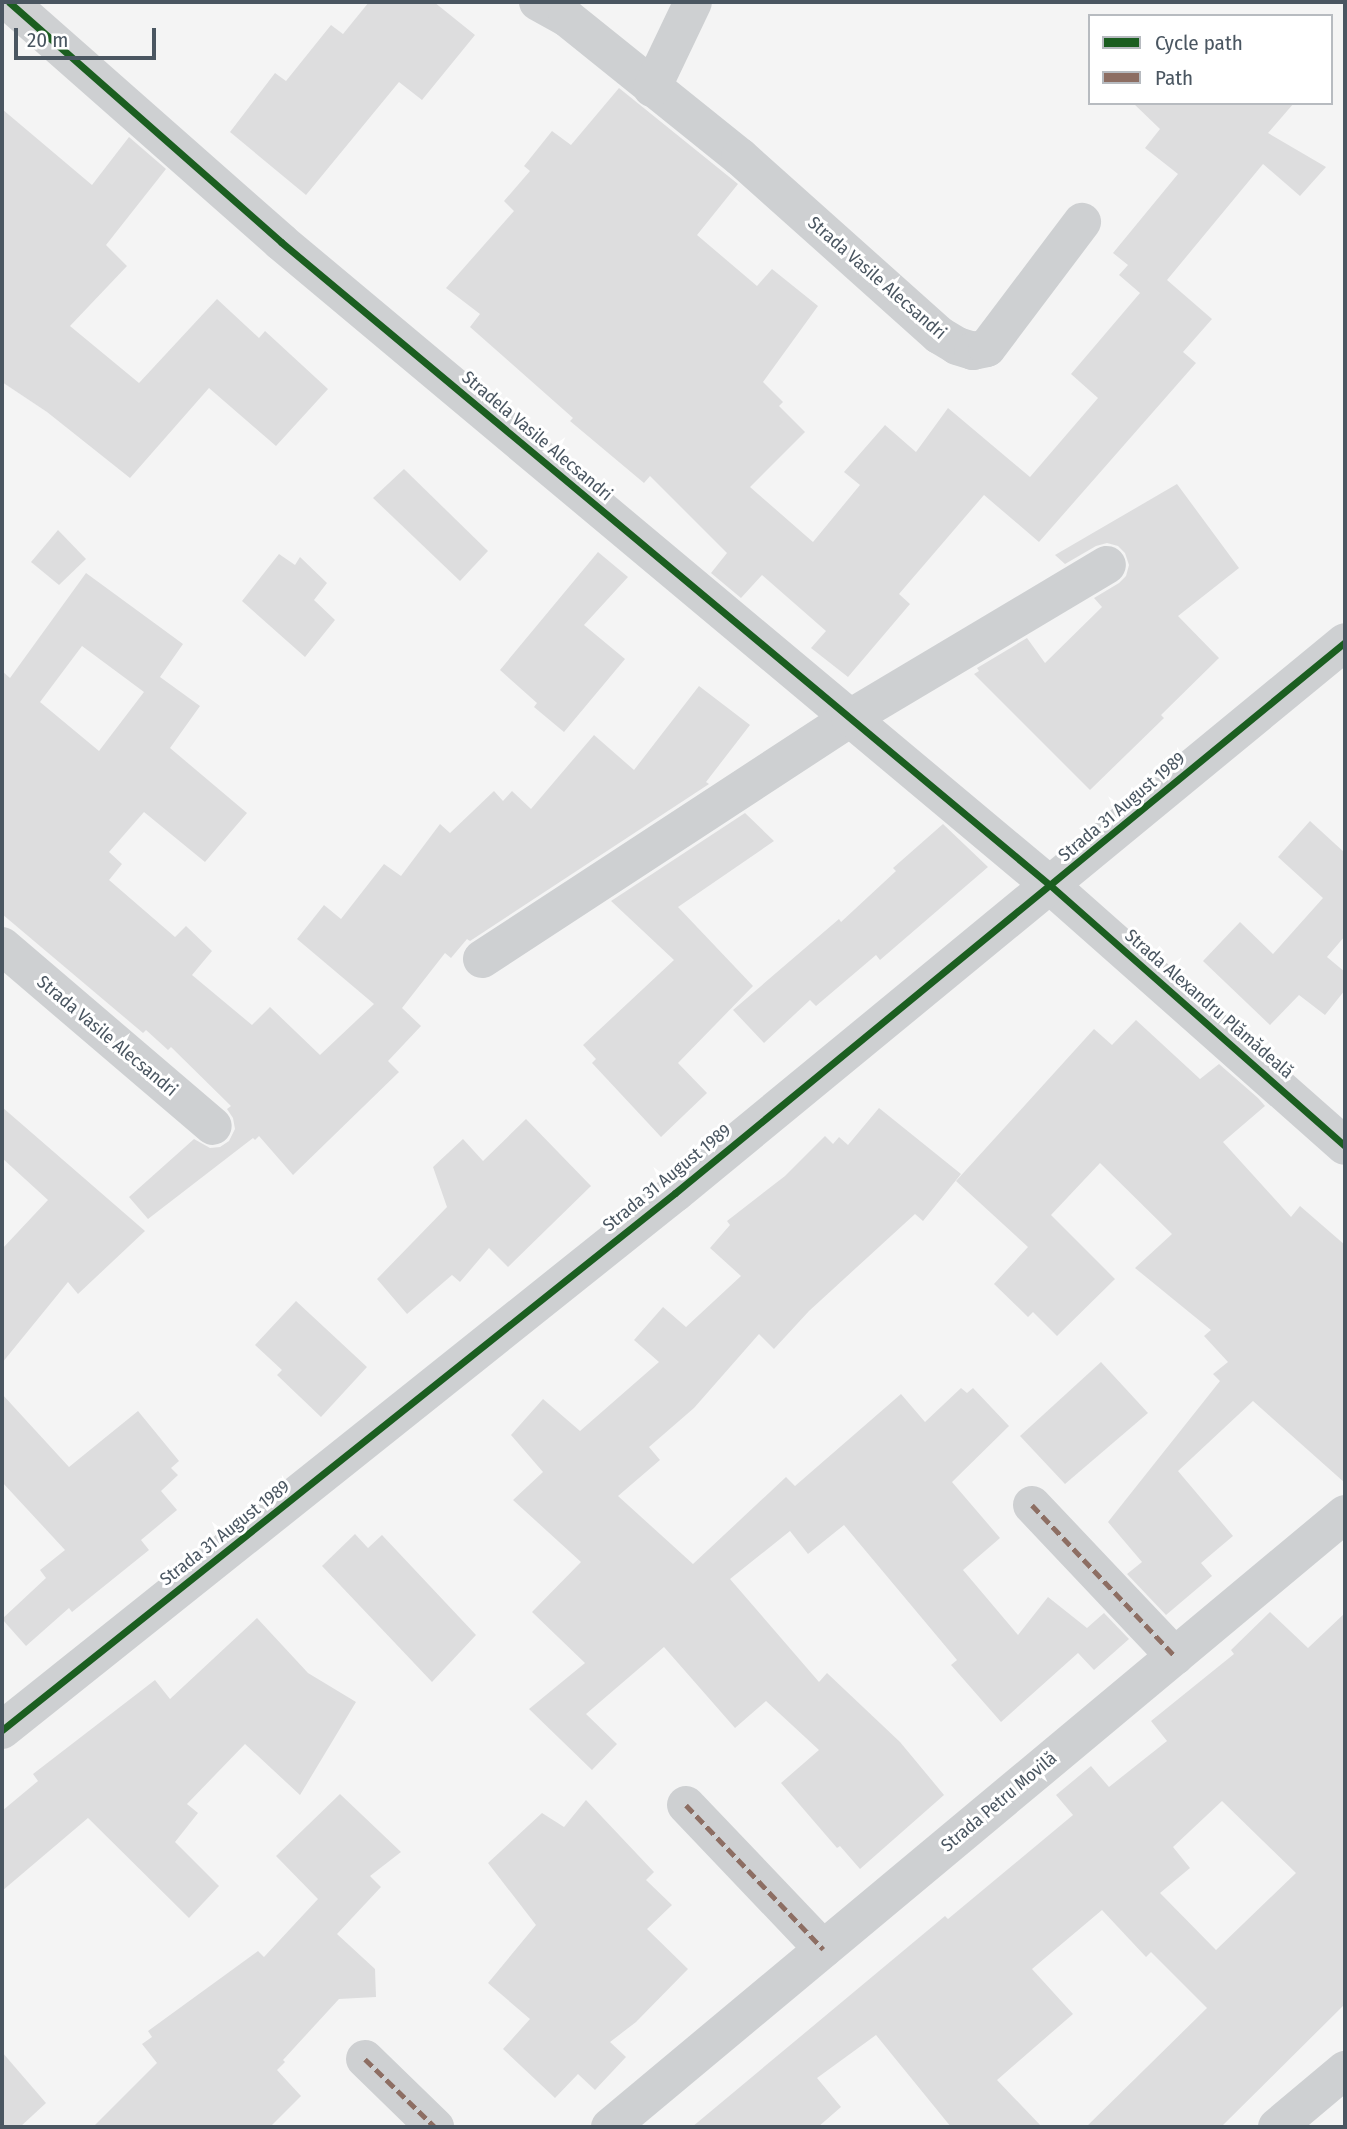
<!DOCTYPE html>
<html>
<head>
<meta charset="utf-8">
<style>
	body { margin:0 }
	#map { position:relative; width:1347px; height:2129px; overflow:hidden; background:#f4f4f4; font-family:"Fira Sans Condensed",sans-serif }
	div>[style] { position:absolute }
	.building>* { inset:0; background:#ddddde }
	.minor>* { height:38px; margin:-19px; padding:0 19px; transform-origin:19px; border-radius:19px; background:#ced0d2 }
	.quiet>* { height:5px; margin-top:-2.5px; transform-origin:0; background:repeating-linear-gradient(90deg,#8d6e63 0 10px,transparent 0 15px) }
	.cycleway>* { height:7px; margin:-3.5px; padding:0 3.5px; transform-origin:3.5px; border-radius:3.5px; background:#1b5e20 }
	span { translate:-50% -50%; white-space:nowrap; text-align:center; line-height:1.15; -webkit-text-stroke:6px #fff; paint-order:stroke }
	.street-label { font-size:18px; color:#4a5661 }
	.frame { position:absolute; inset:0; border:4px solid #4a5661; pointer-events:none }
	.legend { position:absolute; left:1088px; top:14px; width:245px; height:91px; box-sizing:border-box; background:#fff; border:2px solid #b7bbc0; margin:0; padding:9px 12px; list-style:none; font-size:21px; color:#4a5661 }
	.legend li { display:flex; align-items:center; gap:14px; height:35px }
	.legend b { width:35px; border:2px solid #b7bbc0 }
	.scale { position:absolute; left:14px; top:28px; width:142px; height:32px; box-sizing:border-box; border:4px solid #4a5661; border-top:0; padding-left:9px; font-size:21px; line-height:24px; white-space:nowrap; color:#4a5661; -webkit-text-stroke:5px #fff; paint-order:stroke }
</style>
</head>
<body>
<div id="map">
	<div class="building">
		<div style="clip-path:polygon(369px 2px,434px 2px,475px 35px,422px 100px,399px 82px,306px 195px,230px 132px,275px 73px,286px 81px,331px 25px,343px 34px)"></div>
		<div style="clip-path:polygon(619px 88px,738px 184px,697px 235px,757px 286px,772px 269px,818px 306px,763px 382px,783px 402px,779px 406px,805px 432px,750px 487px,813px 542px,860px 485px,844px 472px,885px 425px,916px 452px,948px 408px,1030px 477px,1098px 398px,1071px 374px,1140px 293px,1119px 275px,1128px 265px,1113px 253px,1178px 174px,1145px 148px,1160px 129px,1133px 103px,1294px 103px,1268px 133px,1326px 167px,1300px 196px,1263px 164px,1167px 280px,1212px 319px,1183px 352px,1196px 363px,1039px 542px,984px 495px,899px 594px,910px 604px,848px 677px,811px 648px,826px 631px,762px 575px,741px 598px,711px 573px,727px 553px,650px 476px,644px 483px,570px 421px,573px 418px,470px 327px,480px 314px,446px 288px,514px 211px,504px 201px,530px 171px,524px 166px,552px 131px,571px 145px)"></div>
		<div style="clip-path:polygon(2px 109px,92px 185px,129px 137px,166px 169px,106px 245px,127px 266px,70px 326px,139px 383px,217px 299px,259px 338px,265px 331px,328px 389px,276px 446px,209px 388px,130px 478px,47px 412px,2px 382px)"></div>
		<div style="clip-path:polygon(404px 469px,488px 551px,460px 581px,373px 498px)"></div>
		<div style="clip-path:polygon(1177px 484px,1239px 568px,1178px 616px,1219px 658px,1161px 715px,1164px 718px,1090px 790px,974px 674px,979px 671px,977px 668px,1027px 638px,1045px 663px,1102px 607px,1094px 598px,1119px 583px,1126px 576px,1129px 565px,1125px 553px,1118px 546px,1107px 543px,1096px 546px,1065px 564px,1055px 555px)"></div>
		<div style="clip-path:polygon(58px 530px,86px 559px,59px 585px,31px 562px)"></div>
		<div style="clip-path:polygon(598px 552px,628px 577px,584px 625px,625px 659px,564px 732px,534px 707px,537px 703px,500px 670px)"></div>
		<div style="clip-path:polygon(279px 554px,295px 565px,300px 557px,327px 583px,314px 600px,335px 620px,305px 657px,242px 601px)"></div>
		<div style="clip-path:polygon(evenodd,86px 573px,183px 644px,160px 677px,200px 706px,170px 748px,247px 813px,205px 862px,144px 812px,109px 852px,122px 864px,109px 880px,175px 937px,186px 926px,212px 951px,192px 975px,252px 1025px,270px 1007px,320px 1055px,374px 1004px,297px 939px,324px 905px,341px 919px,384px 864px,401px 876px,440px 824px,450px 833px,494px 791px,503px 801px,512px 791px,531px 809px,594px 735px,634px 770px,699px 686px,750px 725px,706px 782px,709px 784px,470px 941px,467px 939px,451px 958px,445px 953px,402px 1008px,421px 1026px,388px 1061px,399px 1072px,293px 1175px,259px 1136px,255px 1140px,253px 1138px,148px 1219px,129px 1197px,194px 1139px,210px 1148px,220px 1147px,229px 1141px,235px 1129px,233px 1118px,227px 1109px,231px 1106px,171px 1047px,168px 1050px,146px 1030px,143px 1033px,2px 914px,2px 671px,10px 678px,86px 573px,82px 646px,144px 692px,99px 751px,40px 702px,82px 646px)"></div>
		<div style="clip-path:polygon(745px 813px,774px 841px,678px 907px,753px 986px,678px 1063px,707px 1093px,661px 1137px,592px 1063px,596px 1059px,583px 1045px,674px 960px,611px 901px)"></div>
		<div style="clip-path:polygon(1310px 821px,1345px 853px,1345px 936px,1327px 957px,1345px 972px,1345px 990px,1325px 1015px,1299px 995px,1270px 1025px,1203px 961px,1240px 922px,1273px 954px,1323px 898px,1278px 857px)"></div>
		<div style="clip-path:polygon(943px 824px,988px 867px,880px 960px,876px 955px,816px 1006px,810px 1000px,764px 1043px,733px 1010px,839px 919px,841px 922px,896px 871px,893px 868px)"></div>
		<div style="clip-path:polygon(1136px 1020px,1200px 1079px,1219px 1064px,1258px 1098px,1265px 1106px,1223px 1142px,1291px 1217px,1300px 1206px,1345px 1245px,1345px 1483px,1253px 1401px,1178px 1471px,1233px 1536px,1201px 1563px,1212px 1576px,1166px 1615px,1127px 1574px,1142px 1562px,1108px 1522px,1220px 1381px,1213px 1374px,1228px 1362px,1204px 1336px,1211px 1330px,1135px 1268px,1172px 1234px,1100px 1163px,1051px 1215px,1115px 1279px,1057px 1336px,1033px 1312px,1028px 1317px,994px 1284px,1028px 1247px,956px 1181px,1094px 1029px,1112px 1045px)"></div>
		<div style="clip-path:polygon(2px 1107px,145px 1231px,78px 1294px,68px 1282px,2px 1363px,2px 1249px,48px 1200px,2px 1158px)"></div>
		<div style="clip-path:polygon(879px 1108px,961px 1174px,923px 1221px,915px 1214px,809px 1311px,774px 1349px,759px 1334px,694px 1408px,649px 1447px,660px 1460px,618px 1496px,693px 1564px,786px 1477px,795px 1486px,901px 1394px,925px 1422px,961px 1388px,967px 1393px,973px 1388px,1009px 1426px,952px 1482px,1000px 1538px,963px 1570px,1018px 1635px,1048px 1597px,1087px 1628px,1104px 1613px,1129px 1639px,1094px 1670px,1078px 1653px,1001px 1722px,951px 1665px,957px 1660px,844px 1525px,808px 1554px,790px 1531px,730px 1579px,819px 1682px,827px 1673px,900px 1742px,944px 1795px,860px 1869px,840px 1846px,837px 1848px,781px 1783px,819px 1750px,766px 1701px,735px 1728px,664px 1647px,586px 1714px,617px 1744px,592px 1770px,529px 1709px,585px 1663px,532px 1612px,581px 1562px,513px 1500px,543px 1472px,511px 1435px,543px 1399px,580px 1431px,659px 1362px,634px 1340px,663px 1307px,686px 1327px,741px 1276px,710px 1248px,730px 1225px,727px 1221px,785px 1176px,825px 1136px,833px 1144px,839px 1137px,848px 1145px)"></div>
		<div style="clip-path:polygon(526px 1119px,591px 1186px,508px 1267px,489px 1248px,460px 1282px,452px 1275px,407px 1314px,377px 1279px,447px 1207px,433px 1167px,463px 1139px,483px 1161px)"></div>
		<div style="clip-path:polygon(296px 1301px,367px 1367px,321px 1417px,277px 1375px,282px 1370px,255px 1345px)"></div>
		<div style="clip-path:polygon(1101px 1362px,1148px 1413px,1065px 1484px,1020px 1436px)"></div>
		<div style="clip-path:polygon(2px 1394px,69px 1467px,138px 1411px,179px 1461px,171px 1468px,178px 1475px,161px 1491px,177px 1510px,141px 1540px,149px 1550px,72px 1612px,69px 1608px,26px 1646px,2px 1619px,46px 1578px,40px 1570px,65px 1550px,2px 1482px)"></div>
		<div style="clip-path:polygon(355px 1534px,368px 1548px,382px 1535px,476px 1635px,432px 1682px,322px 1566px)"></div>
		<div style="clip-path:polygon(evenodd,1270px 1612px,1308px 1648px,1345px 1613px,1345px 2004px,1221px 2127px,1086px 2127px,1207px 2008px,1151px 1952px,1146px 1957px,1102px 1910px,1032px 1969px,1073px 2014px,997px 2080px,1042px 2127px,951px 2127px,876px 2035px,817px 2078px,841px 2107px,818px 2127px,692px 2127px,945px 1916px,948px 1919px,1073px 1815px,1056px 1795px,1091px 1766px,1109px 1787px,1167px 1741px,1151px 1721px,1234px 1654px,1231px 1650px,1270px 1612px,1222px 1801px,1296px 1873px,1216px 1950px,1160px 1893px,1190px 1868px,1173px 1847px,1222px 1801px)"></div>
		<div style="clip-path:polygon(257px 1618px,308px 1673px,356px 1702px,300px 1795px,245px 1744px,187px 1804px,198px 1813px,175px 1842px,219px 1886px,189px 1918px,88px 1818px,2px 1891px,2px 1811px,38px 1781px,33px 1774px,155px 1680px,170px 1699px)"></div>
		<div style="clip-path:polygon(340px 1794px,401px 1852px,370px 1876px,381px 1887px,337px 1934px,375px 1969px,376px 1997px,339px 1999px,283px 2060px,285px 2062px,277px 2070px,301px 2096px,270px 2127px,93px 2127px,157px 2063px,142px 2044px,152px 2037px,148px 2031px,258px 1951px,264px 1957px,318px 1899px,276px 1856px)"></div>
		<div style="clip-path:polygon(586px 1800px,654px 1872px,646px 1880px,672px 1905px,647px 1929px,688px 1969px,636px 2022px,610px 2042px,626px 2057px,595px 2090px,578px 2074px,555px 2098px,503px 2049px,530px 2019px,488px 1983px,536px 1925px,488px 1863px,542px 1813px,564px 1827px)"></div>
		<div style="clip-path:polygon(2px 2052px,46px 2103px,20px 2127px,2px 2127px)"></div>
	</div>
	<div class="minor">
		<div style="left:9px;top:2px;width:363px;rotate:41.4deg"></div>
		<div style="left:281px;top:242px;width:1004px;rotate:39.91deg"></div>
		<div style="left:1051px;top:886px;width:392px;rotate:41.5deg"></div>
		<div style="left:538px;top:2px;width:33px;rotate:29deg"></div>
		<div style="left:567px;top:18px;width:222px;rotate:38.8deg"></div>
		<div style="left:740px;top:157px;width:267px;rotate:41.8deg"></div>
		<div style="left:939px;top:335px;width:21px;rotate:31deg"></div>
		<div style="left:957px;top:346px;width:17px;rotate:17deg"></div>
		<div style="left:973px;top:351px;width:14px;rotate:-12deg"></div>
		<div style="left:987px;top:348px;width:158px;rotate:-53deg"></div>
		<div style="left:652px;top:88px;width:95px;rotate:-64.5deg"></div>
		<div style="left:2px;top:946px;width:277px;rotate:40.5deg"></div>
		<div style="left:482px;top:959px;width:440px;rotate:-33.2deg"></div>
		<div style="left:850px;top:718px;width:299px;rotate:-30.8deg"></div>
		<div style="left:1032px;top:1505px;width:208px;rotate:46.6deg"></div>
		<div style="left:2px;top:1730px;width:861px;rotate:-38.59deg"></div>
		<div style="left:675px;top:1193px;width:867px;rotate:-39.43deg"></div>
		<div style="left:686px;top:1805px;width:199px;rotate:46.4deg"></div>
		<div style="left:365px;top:2059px;width:98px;rotate:44.2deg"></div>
		<div style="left:610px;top:2127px;width:957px;rotate:-39.83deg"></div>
		<div style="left:1277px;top:2127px;width:89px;rotate:-40deg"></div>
	</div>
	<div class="quiet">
		<div style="left:1032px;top:1505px;width:208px;rotate:46.6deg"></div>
		<div style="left:686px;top:1805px;width:199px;rotate:46.4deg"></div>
		<div style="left:365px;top:2059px;width:98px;rotate:44.2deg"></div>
	</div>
	<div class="cycleway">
		<div style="left:9px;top:2px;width:363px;rotate:41.4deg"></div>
		<div style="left:281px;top:242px;width:1004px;rotate:39.91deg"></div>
		<div style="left:1051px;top:886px;width:392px;rotate:41.5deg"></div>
		<div style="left:2px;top:1730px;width:861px;rotate:-38.59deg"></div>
		<div style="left:675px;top:1193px;width:867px;rotate:-39.43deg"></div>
	</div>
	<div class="street-label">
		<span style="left:877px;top:278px;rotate:41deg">Strada Vasile Alecsandri</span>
		<span style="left:537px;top:436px;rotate:40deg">Stradela Vasile Alecsandri</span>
		<span style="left:1122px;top:807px;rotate:-40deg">Strada 31 August 1989</span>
		<span style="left:1209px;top:1004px;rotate:41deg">Strada Alexandru Plămădeală</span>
		<span style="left:107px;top:1036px;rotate:40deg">Strada Vasile Alecsandri</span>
		<span style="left:667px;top:1178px;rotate:-39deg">Strada 31 August 1989</span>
		<span style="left:225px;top:1533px;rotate:-38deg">Strada 31 August 1989</span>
		<span style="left:999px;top:1802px;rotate:-40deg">Strada Petru Movilă</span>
	</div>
	<div class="frame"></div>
	<ul class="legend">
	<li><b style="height:9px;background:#1b5e20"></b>Cycle path</li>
	<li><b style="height:9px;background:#8d6e63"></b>Path</li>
	</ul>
	<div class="scale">20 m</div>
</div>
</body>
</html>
